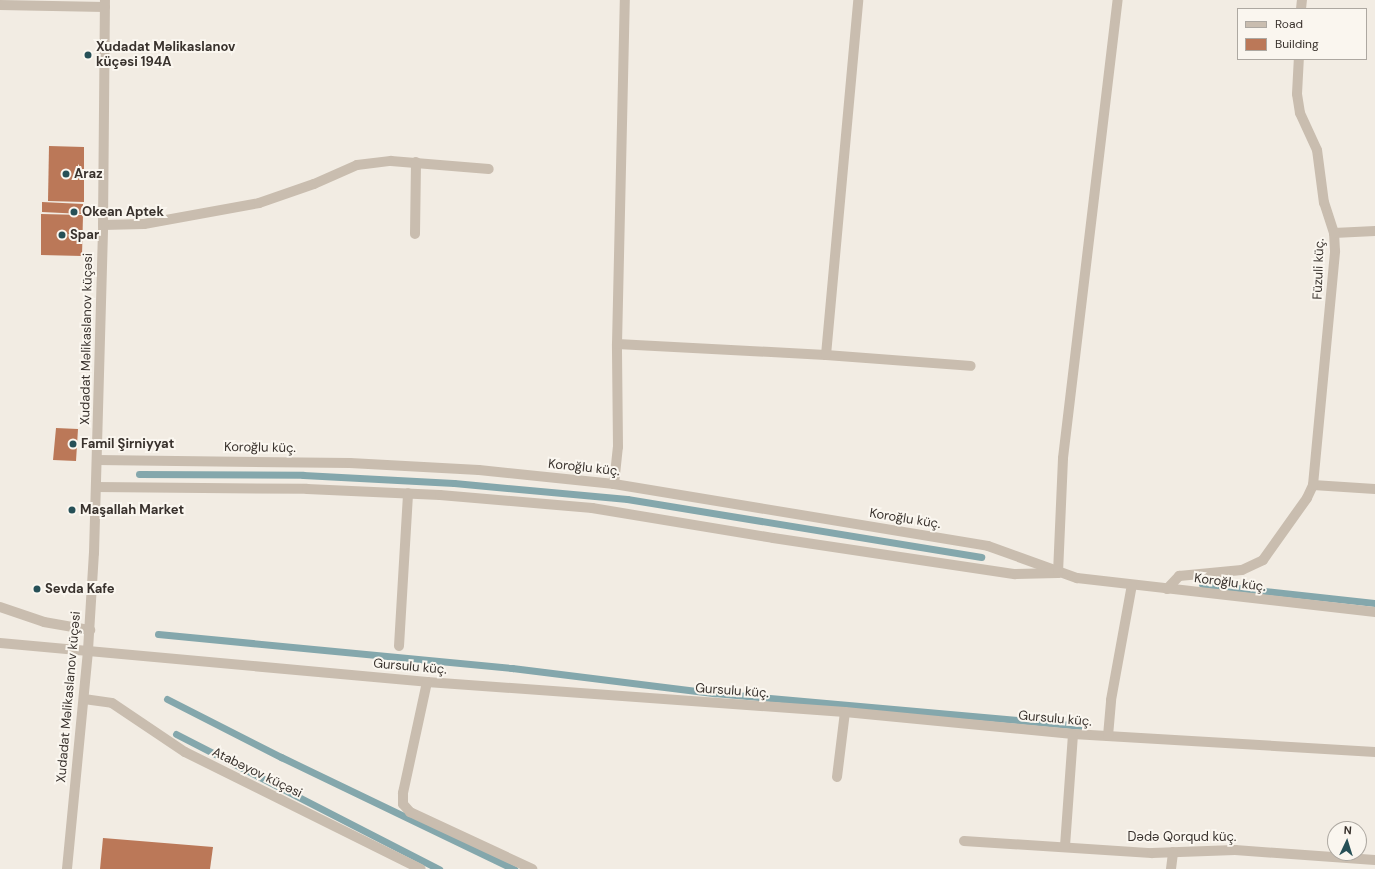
<!DOCTYPE html>
<html>
<head>
<meta charset="utf-8">
<style>
	body { margin:0 }
	#map { position:relative; width:1375px; height:869px; overflow:hidden; background:#f2ece3; font-family:"DM Sans",sans-serif }
	div>[style] { position:absolute }
	.stream>* { height:7px; margin:-3.5px; padding:0 3.5px; transform-origin:3.5px; border-radius:3.5px; background:#84a7ac }
	.building>* { inset:0; background:#bb7858 }
	.minor>* { height:10px; margin:-5px; padding:0 5px; transform-origin:5px; border-radius:5px; background:#c9bdaf }
	.dots>* { width:11px; height:11px; translate:-50% -50%; box-sizing:border-box; border:2px solid #faf6ef; border-radius:50% }
	span { translate:-50% -50%; white-space:nowrap; text-align:center; line-height:1.15; -webkit-text-stroke:4px #faf6ef; paint-order:stroke }
	.poi-label { font-size:13px; color:#39322d; font-weight:700 }
	.left { translate:0 -50%; text-align:left }
	.street-label { font-size:13px; color:#39322d }
	.legend { position:absolute; left:1237px; top:8px; width:130px; height:52px; box-sizing:border-box; background:#faf6ef; border:1px solid #ada8a1; margin:0; padding:5px 7px; list-style:none; font-size:12px; color:#39322d }
	.legend li { display:flex; align-items:center; gap:8px; height:20px }
	.legend b { width:20px; border:1px solid #ada8a1 }
	.north { position:absolute; left:1327px; top:821px; width:40px; height:40px; box-sizing:border-box; background:#faf6ef; border:1px solid #ada8a1; border-radius:50%; rotate:4deg; font-size:11px; font-weight:700; line-height:16px; text-align:center; color:#39322d }
	.north::after { content:''; display:block; margin:auto; width:14px; height:18px; background:#265057; clip-path:polygon(50% 0,100% 100%,50% 72%,0 100%) }
</style>
</head>
<body>
<div id="map">
	<div class="stream">
		<div style="left:139px;top:474px;width:164px;rotate:0.3deg"></div>
		<div style="left:303px;top:475px;width:151px;rotate:3deg"></div>
		<div style="left:454px;top:483px;width:174px;rotate:5.3deg"></div>
		<div style="left:627px;top:499px;width:359px;rotate:9.3deg"></div>
		<div style="left:1202px;top:584px;width:174px;rotate:6.3deg"></div>
		<div style="left:158px;top:634px;width:356px;rotate:5.5deg"></div>
		<div style="left:512px;top:668px;width:204px;rotate:7.1deg"></div>
		<div style="left:714px;top:693px;width:370px;rotate:5.1deg"></div>
		<div style="left:167px;top:699px;width:128px;rotate:27deg"></div>
		<div style="left:281px;top:757px;width:259px;rotate:25.7deg"></div>
		<div style="left:176px;top:734px;width:296px;rotate:27.2deg"></div>
	</div>
	<div class="building">
		<div style="clip-path:polygon(49px 146px,84px 147px,84px 202px,48px 201px)"></div>
		<div style="clip-path:polygon(42px 202px,83px 204px,83px 214px,42px 212px)"></div>
		<div style="clip-path:polygon(41px 214px,83px 215px,82px 256px,41px 255px)"></div>
		<div style="clip-path:polygon(56px 428px,78px 429px,76px 461px,53px 460px)"></div>
		<div style="clip-path:polygon(103px 838px,213px 847px,210px 869px,100px 869px)"></div>
	</div>
	<div class="minor">
		<div style="left:0;top:5px;width:105px;rotate:1.1deg"></div>
		<div style="left:1301px;top:9px;width:9px;rotate:-84deg"></div>
		<div style="left:103px;top:225px;width:41px;rotate:-1.4deg"></div>
		<div style="left:144px;top:224px;width:117px;rotate:-10.3deg"></div>
		<div style="left:259px;top:203px;width:58px;rotate:-19.1deg"></div>
		<div style="left:314px;top:184px;width:47px;rotate:-23.8deg"></div>
		<div style="left:357px;top:165px;width:34px;rotate:-7deg"></div>
		<div style="left:391px;top:161px;width:98px;rotate:4.7deg"></div>
		<div style="left:1334px;top:233px;width:41px;rotate:-2.8deg"></div>
		<div style="left:415px;top:234px;width:72px;rotate:-89.2deg"></div>
		<div style="left:617px;top:344px;width:209px;rotate:3deg"></div>
		<div style="left:826px;top:355px;width:145px;rotate:4.3deg"></div>
		<div style="left:826px;top:355px;width:356px;rotate:-84.8deg"></div>
		<div style="left:97px;top:460px;width:253px;rotate:0.7deg"></div>
		<div style="left:350px;top:463px;width:129px;rotate:3.1deg"></div>
		<div style="left:479px;top:470px;width:136px;rotate:5.9deg"></div>
		<div style="left:614px;top:484px;width:379px;rotate:9.4deg"></div>
		<div style="left:988px;top:546px;width:95px;rotate:19.8deg"></div>
		<div style="left:1077px;top:578px;width:300px;rotate:6.5deg"></div>
		<div style="left:614px;top:484px;width:37px;rotate:-84deg"></div>
		<div style="left:618px;top:447px;width:103px;rotate:-90.6deg"></div>
		<div style="left:617px;top:344px;width:344px;rotate:-88.7deg"></div>
		<div style="left:1313px;top:485px;width:62px;rotate:3.7deg"></div>
		<div style="left:96px;top:487px;width:211px;rotate:0.5deg"></div>
		<div style="left:307px;top:489px;width:133px;rotate:2.6deg"></div>
		<div style="left:440px;top:495px;width:153px;rotate:4.9deg"></div>
		<div style="left:592px;top:508px;width:183px;rotate:9.4deg"></div>
		<div style="left:773px;top:538px;width:245px;rotate:8.5deg"></div>
		<div style="left:1015px;top:574px;width:43px;rotate:-1.3deg"></div>
		<div style="left:1058px;top:573px;width:115px;rotate:-87.5deg"></div>
		<div style="left:1063px;top:458px;width:461px;rotate:-83.2deg"></div>
		<div style="left:1167px;top:589px;width:18px;rotate:-47deg"></div>
		<div style="left:1179px;top:576px;width:63px;rotate:-5.4deg"></div>
		<div style="left:1242px;top:570px;width:23px;rotate:-25deg"></div>
		<div style="left:1263px;top:560px;width:76px;rotate:-54.6deg"></div>
		<div style="left:1307px;top:498px;width:14px;rotate:-65deg"></div>
		<div style="left:1313px;top:485px;width:235px;rotate:-84.6deg"></div>
		<div style="left:1335px;top:251px;width:18px;rotate:-93deg"></div>
		<div style="left:1334px;top:233px;width:32px;rotate:-108deg"></div>
		<div style="left:1324px;top:203px;width:53px;rotate:-97.5deg"></div>
		<div style="left:1317px;top:150px;width:41px;rotate:-114.7deg"></div>
		<div style="left:1300px;top:113px;width:19px;rotate:-99deg"></div>
		<div style="left:1297px;top:94px;width:35px;rotate:-87deg"></div>
		<div style="left:0;top:607px;width:46px;rotate:18.8deg"></div>
		<div style="left:44px;top:622px;width:47px;rotate:9.9deg"></div>
		<div style="left:0;top:643px;width:429px;rotate:5.2deg"></div>
		<div style="left:427px;top:682px;width:419px;rotate:4.1deg"></div>
		<div style="left:845px;top:712px;width:229px;rotate:5.5deg"></div>
		<div style="left:1073px;top:734px;width:303px;rotate:3.4deg"></div>
		<div style="left:399px;top:646px;width:153px;rotate:-86.6deg"></div>
		<div style="left:427px;top:682px;width:114px;rotate:102.2deg"></div>
		<div style="left:403px;top:793px;width:11px;rotate:90deg"></div>
		<div style="left:403px;top:804px;width:11px;rotate:49deg"></div>
		<div style="left:410px;top:812px;width:135px;rotate:25deg"></div>
		<div style="left:84px;top:699px;width:28px;rotate:8deg"></div>
		<div style="left:112px;top:703px;width:88px;rotate:33.9deg"></div>
		<div style="left:185px;top:752px;width:263px;rotate:26.4deg"></div>
		<div style="left:1108px;top:736px;width:36px;rotate:-85deg"></div>
		<div style="left:1111px;top:700px;width:117px;rotate:-79.7deg"></div>
		<div style="left:837px;top:777px;width:65px;rotate:-83deg"></div>
		<div style="left:964px;top:841px;width:188px;rotate:3.7deg"></div>
		<div style="left:1152px;top:853px;width:83px;rotate:-2.1deg"></div>
		<div style="left:1235px;top:850px;width:140px;rotate:4.1deg"></div>
		<div style="left:1065px;top:846px;width:112px;rotate:-85.9deg"></div>
		<div style="left:67px;top:869px;width:220px;rotate:-84.5deg"></div>
		<div style="left:88px;top:650px;width:97px;rotate:-86.5deg"></div>
		<div style="left:94px;top:553px;width:328px;rotate:-88.4deg"></div>
		<div style="left:103px;top:225px;width:225px;rotate:-89.5deg"></div>
		<div style="left:1171px;top:869px;width:17px;rotate:-83deg"></div>
	</div>
	<div class="dots">
		<div style="left:88px;top:55px;background:#265057"></div>
		<div style="left:66px;top:174px;background:#265057"></div>
		<div style="left:74px;top:212px;background:#265057"></div>
		<div style="left:62px;top:235px;background:#265057"></div>
		<div style="left:73px;top:444px;background:#265057"></div>
		<div style="left:72px;top:510px;background:#265057"></div>
		<div style="left:37px;top:589px;background:#265057"></div>
	</div>
	<div class="poi-label">
		<span class="left" style="left:96px;top:55px">Xudadat Məlikaslanov<br>küçəsi 194A</span>
		<span class="left" style="left:74px;top:174px">Araz</span>
		<span class="left" style="left:82px;top:212px">Okean Aptek</span>
		<span class="left" style="left:70px;top:235px">Spar</span>
		<span class="left" style="left:81px;top:444px">Famil Şirniyyat</span>
		<span class="left" style="left:80px;top:510px">Maşallah Market</span>
		<span class="left" style="left:45px;top:589px">Sevda Kafe</span>
	</div>
	<div class="street-label">
		<span style="left:1319px;top:269px;rotate:-88deg">Füzuli küç.</span>
		<span style="left:87px;top:339px;rotate:-89deg">Xudadat Məlikaslanov küçəsi</span>
		<span style="left:260px;top:448px;rotate:1deg">Koroğlu küç.</span>
		<span style="left:584px;top:468px;rotate:6deg">Koroğlu küç.</span>
		<span style="left:905px;top:519px;rotate:9deg">Koroğlu küç.</span>
		<span style="left:1230px;top:583px;rotate:7deg">Koroğlu küç.</span>
		<span style="left:410px;top:667px;rotate:5deg">Gursulu küç.</span>
		<span style="left:732px;top:691px;rotate:4deg">Gursulu küç.</span>
		<span style="left:69px;top:697px;rotate:-85deg">Xudadat Məlikaslanov küçəsi</span>
		<span style="left:1055px;top:719px;rotate:5deg">Gursulu küç.</span>
		<span style="left:257px;top:773px;rotate:26deg">Atabəyov küçəsi</span>
		<span style="left:1182px;top:837px">Dədə Qorqud küç.</span>
	</div>
	<ul class="legend">
	<li><b style="height:5px;background:#c9bdaf"></b>Road</li>
	<li><b style="height:11px;background:#bb7858"></b>Building</li>
	</ul>
	<div class="north">N</div>
</div>
</body>
</html>
